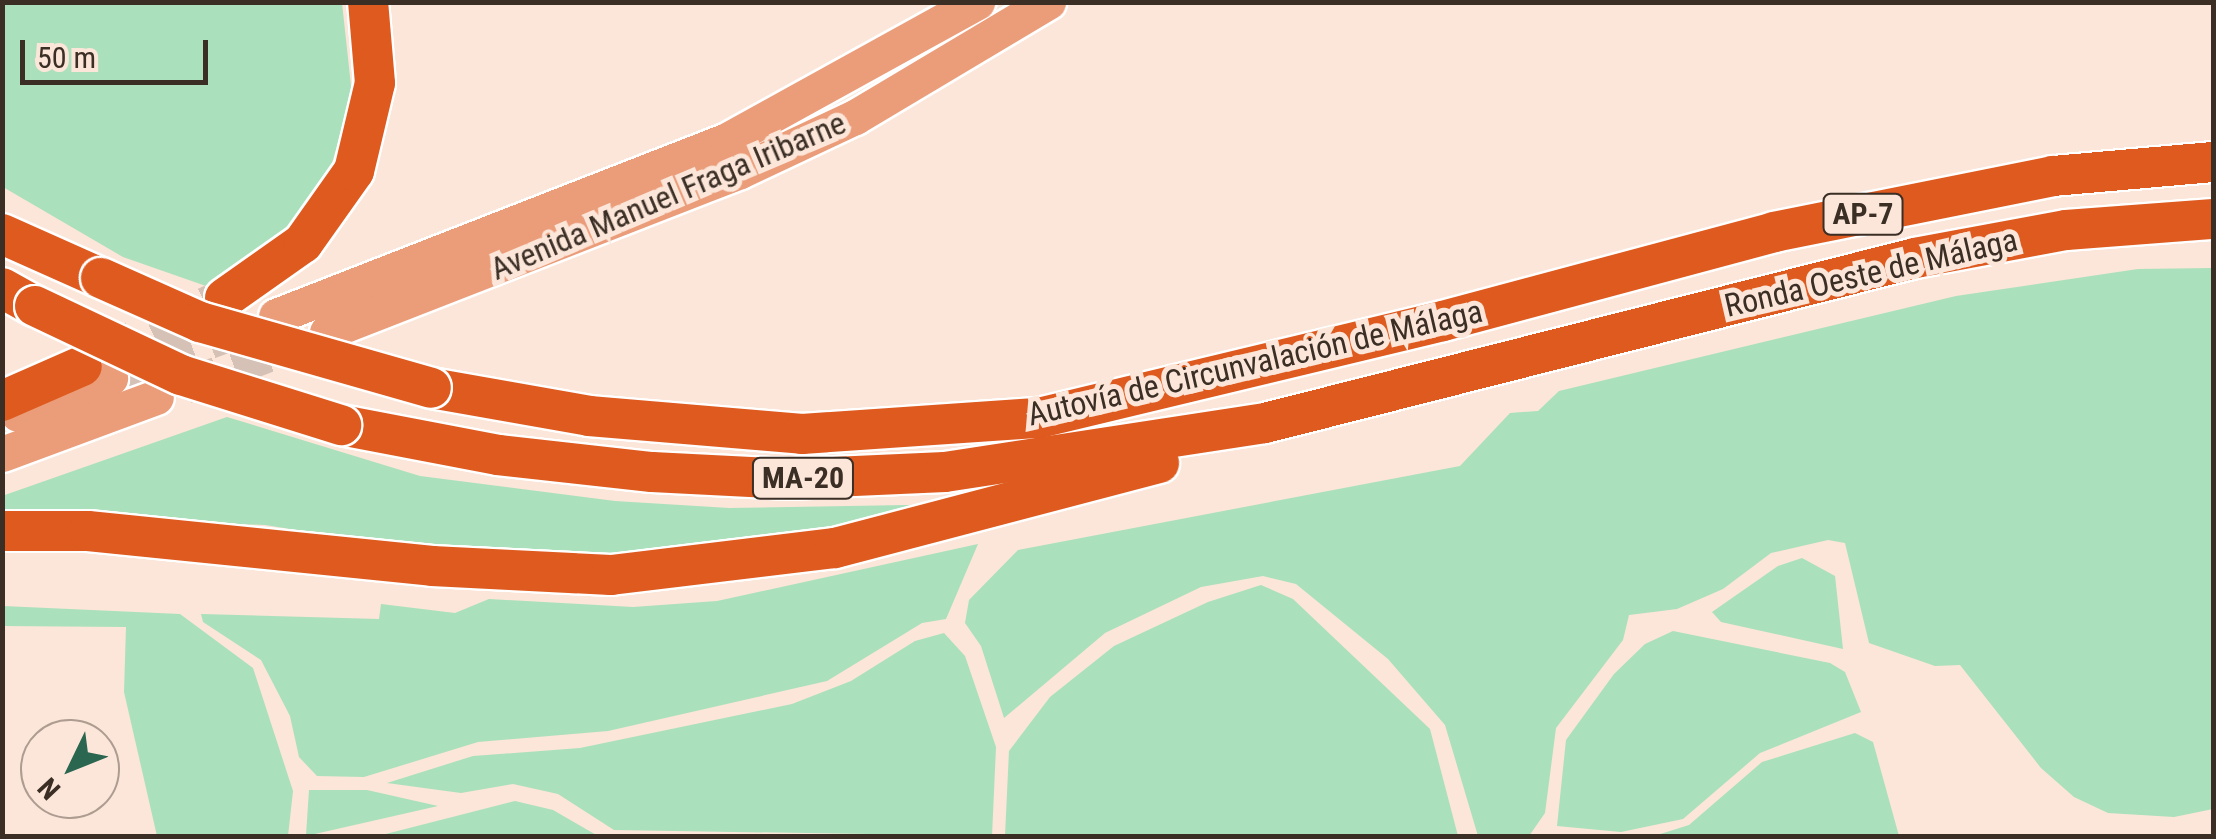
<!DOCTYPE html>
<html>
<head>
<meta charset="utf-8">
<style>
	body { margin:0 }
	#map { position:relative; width:2216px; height:839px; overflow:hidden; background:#fbe6d9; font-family:"Roboto Condensed",sans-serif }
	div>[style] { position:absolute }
	.green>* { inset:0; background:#aae0bb }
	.primary-tunnel>* { height:35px; margin-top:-17.5px; transform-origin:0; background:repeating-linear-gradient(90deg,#d5c1b5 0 35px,transparent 0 53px) }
	.motorway-tunnel>* { height:40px; margin-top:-20px; transform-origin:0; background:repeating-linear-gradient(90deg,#d5c1b5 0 40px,transparent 0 60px) }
	.roads { filter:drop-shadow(2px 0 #fff) drop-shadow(-2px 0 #fff) drop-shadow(0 2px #fff) drop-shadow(0 -2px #fff) }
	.primary>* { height:35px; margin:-17.5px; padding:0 17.5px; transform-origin:17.5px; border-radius:17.5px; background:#eb9c79 }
	.motorway>* { height:40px; margin:-20px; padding:0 20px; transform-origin:20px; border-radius:20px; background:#de5a1f }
	.bridges { filter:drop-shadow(2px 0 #fff) drop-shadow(-2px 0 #fff) drop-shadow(0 2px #fff) drop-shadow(0 -2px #fff) }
	.motorway-bridge>* { height:40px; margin:-20px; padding:0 20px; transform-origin:20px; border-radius:20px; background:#de5a1f }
	span { translate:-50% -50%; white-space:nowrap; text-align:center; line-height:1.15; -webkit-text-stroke:10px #fbe6d9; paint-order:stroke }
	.shield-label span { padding:2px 8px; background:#fbe6d9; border:2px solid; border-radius:8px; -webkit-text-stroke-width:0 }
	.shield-label { font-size:30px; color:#3b2e25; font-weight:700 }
	.street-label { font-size:32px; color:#3b2e25 }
	.frame { position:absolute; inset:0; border:5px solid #3b2e25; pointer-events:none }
	.north { position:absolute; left:20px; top:719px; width:100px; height:100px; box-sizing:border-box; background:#fbe6d9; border:2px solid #ae9c91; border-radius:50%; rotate:227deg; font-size:28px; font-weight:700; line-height:40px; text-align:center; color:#3b2e25 }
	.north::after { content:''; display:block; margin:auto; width:35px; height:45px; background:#2b6650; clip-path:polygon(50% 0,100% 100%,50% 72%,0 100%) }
	.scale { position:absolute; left:20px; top:40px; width:188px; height:45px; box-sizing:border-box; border:5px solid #3b2e25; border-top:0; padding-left:12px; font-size:30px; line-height:35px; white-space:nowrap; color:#3b2e25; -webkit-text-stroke:8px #fbe6d9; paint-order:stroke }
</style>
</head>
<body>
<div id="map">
	<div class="green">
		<div style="clip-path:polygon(2px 3px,342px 3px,352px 95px,327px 180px,268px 249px,206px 286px,123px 257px,3px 187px)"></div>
		<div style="clip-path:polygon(2213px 268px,2213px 809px,2174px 817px,2108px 813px,2074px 797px,2041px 768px,1960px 665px,1935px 666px,1869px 643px,1845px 543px,1828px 540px,1771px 553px,1723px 589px,1677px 609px,1629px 615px,1623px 640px,1556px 728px,1545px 813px,1529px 836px,1478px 836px,1445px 725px,1388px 659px,1296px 584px,1263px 576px,1201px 587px,1105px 633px,1004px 718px,981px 646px,965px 623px,969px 600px,1018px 550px,1460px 466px,1510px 413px,1538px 411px,1559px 391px,1956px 296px,2138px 269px)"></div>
		<div style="clip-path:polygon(227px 417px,420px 476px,615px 501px,729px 508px,964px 504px,689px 559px,505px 563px,265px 525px,3px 515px,2px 496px)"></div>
		<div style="clip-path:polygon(978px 544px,946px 619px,922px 623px,827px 681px,608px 731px,478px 742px,364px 777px,317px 776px,299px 757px,290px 716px,261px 660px,203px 622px,201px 614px,379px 619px,381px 604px,455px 613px,489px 599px,633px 607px,717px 601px)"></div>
		<div style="clip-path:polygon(1802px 558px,1835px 576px,1843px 649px,1721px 622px,1712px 612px,1778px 566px)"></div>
		<div style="clip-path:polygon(1261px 585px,1293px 599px,1430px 729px,1458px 836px,1005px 836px,1009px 751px,1050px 697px,1114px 646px,1208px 602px)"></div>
		<div style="clip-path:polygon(3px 606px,180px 614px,253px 668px,293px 791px,288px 836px,157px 836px,124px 692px,126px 627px,3px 626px)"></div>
		<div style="clip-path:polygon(1673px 631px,1830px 663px,1845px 672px,1861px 712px,1760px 753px,1683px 819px,1621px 832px,1557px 826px,1566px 740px,1614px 674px,1645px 644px)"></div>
		<div style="clip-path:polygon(944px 633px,965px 656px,996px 747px,992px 836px,614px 830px,558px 794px,513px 784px,461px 793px,387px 783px,473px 756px,580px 748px,792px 704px,851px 681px,915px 641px)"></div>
		<div style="clip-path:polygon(1855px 733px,1873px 742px,1899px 836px,1654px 836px,1689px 825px,1762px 762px)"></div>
		<div style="clip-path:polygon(309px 790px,367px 790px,438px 806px,306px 836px)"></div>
		<div style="clip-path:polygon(515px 801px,553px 810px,598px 836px,378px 836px)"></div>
	</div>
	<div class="primary-tunnel">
		<div style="left:110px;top:378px;width:146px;rotate:-20.4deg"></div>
		<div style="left:185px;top:386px;width:123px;rotate:-20.9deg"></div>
	</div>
	<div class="motorway-tunnel">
		<div style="left:98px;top:358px;width:127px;rotate:-25.2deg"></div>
	</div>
	<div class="roads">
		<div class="primary">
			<div style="left:276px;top:316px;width:484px;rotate:-21.3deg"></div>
			<div style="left:727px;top:140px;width:286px;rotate:-28.9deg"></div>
			<div style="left:327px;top:332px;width:443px;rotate:-21.3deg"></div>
			<div style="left:740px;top:171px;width:127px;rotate:-25.2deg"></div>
			<div style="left:855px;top:117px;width:225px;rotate:-30.8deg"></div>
			<div style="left:18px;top:414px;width:99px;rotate:-21.4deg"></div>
			<div style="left:2px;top:454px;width:164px;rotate:-20.3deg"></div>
		</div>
		<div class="motorway">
			<div style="left:2px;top:234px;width:108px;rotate:24deg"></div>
			<div style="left:2px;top:288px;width:38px;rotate:29deg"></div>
			<div style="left:225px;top:298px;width:95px;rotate:-35.2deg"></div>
			<div style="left:303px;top:243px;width:88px;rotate:-54.7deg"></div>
			<div style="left:354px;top:171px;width:90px;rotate:-76.6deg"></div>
			<div style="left:375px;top:83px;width:81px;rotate:-94.9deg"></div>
			<div style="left:431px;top:388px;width:160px;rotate:10deg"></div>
			<div style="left:589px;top:416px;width:214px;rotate:4.8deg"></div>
			<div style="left:802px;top:434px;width:238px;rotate:-3.9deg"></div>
			<div style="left:1039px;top:418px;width:415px;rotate:-13.5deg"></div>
			<div style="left:1443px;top:321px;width:343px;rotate:-15deg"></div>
			<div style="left:1774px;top:232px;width:285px;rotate:-11.3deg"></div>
			<div style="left:2053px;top:176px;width:162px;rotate:-5deg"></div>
			<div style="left:2px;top:401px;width:87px;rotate:-23.6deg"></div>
			<div style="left:341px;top:425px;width:160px;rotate:10.8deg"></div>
			<div style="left:498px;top:455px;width:155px;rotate:6.3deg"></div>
			<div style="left:652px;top:472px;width:138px;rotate:2.9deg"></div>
			<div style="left:790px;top:479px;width:155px;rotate:-2.6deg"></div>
			<div style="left:945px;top:472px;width:324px;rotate:-8.7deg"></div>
			<div style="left:1265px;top:423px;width:671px;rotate:-14.24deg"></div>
			<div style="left:1915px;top:258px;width:154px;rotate:-10.5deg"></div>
			<div style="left:2066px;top:230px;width:148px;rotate:-4.3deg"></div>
			<div style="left:2px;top:531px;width:86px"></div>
			<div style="left:88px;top:531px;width:346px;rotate:5.8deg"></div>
			<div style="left:432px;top:566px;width:179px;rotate:2.9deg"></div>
			<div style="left:611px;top:575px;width:226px;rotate:-6.9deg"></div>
			<div style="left:835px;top:548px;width:335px;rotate:-14.7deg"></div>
		</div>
	</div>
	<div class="bridges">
		<div class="motorway-bridge">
			<div style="left:101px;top:278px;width:108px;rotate:24deg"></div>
			<div style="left:200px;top:322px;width:240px;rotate:15.9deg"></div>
			<div style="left:35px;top:306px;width:161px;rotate:25.3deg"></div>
			<div style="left:181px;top:375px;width:168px;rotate:17.4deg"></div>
		</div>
	</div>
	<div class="shield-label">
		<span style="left:1863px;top:214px">AP-7</span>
		<span style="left:803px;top:478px">MA-20</span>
	</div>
	<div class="street-label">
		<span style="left:668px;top:196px;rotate:-23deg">Avenida Manuel Fraga Iribarne</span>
		<span style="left:1871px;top:273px;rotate:-13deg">Ronda Oeste de Málaga</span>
		<span style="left:1255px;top:363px;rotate:-13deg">Autovía de Circunvalación de Málaga</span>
	</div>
	<div class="frame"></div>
	<div class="north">N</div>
	<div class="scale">50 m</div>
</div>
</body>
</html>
